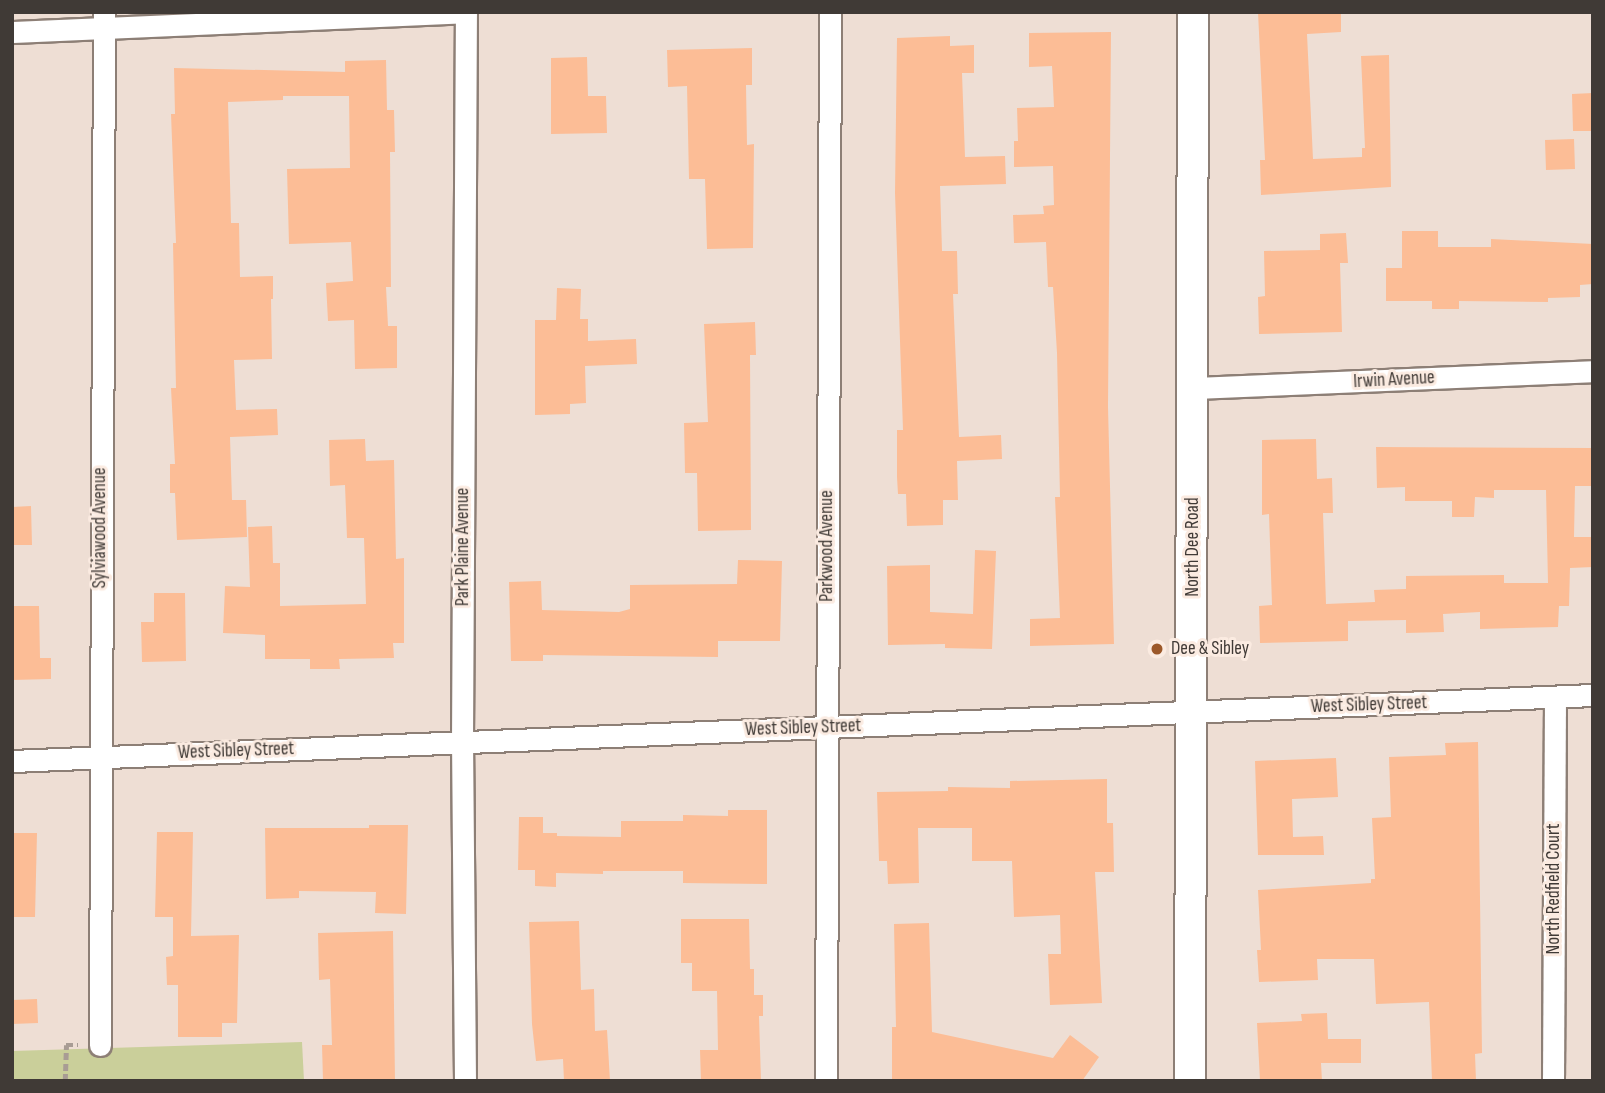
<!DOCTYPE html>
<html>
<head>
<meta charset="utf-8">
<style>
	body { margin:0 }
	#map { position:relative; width:1605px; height:1093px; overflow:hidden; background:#eeded4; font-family:"Sofia Sans Condensed",sans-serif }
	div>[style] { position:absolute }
	.green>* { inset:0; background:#cacf9a }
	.building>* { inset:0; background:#fcbd96 }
	.path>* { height:4.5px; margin-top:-2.25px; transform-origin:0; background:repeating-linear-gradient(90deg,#a89c94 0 7px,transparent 0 10.5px) }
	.roads { filter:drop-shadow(2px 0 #8d7f76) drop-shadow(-2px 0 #8d7f76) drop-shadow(0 2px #8d7f76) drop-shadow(0 -2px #8d7f76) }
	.minor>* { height:21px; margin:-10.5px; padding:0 10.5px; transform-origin:10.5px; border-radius:10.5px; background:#fff }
	.secondary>* { height:30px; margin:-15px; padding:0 15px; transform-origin:15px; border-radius:15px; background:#fff }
	.dots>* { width:19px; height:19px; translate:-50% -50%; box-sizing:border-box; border:4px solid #fbebe1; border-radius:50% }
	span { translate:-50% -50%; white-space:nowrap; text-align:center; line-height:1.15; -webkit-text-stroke:6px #fbebe1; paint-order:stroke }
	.street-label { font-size:19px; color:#403a36 }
	.poi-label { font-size:19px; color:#403a36 }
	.left { translate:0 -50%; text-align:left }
	.frame { position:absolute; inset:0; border:14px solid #403a36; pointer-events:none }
</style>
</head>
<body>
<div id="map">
	<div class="green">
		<div style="clip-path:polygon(302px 1042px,304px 1081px,12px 1081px,12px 1051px)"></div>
	</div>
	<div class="building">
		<div style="clip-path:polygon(1258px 12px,1341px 12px,1341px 32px,1307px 34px,1313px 159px,1362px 157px,1362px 148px,1365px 148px,1361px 56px,1389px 55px,1391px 187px,1261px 195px,1260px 160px,1265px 160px)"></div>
		<div style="clip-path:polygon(1111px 32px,1108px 407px,1114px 644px,1030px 646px,1030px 619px,1060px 618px,1055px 497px,1060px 497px,1057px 353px,1053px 287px,1048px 287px,1046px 242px,1014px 243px,1013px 215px,1044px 214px,1043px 206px,1054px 205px,1053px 166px,1014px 167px,1014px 141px,1018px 141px,1017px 108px,1054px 107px,1052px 66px,1029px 67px,1029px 33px)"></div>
		<div style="clip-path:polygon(950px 36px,950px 46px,974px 45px,974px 73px,962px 73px,965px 157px,1005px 156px,1006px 184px,940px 186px,942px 251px,957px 251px,958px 294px,953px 294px,959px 437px,1001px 435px,1002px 459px,957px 461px,958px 500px,943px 500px,943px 525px,907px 526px,906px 494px,898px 494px,897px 477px,897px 430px,903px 430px,895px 193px,897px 38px)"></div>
		<div style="clip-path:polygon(752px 48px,752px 85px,746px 85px,747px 145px,754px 144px,753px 248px,707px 249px,705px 179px,689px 179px,687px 86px,668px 87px,667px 50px)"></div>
		<div style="clip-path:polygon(587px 57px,588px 96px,606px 96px,607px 133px,551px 134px,551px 58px)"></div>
		<div style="clip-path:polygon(386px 60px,387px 110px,394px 110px,395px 152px,390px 152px,391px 287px,386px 287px,388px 326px,397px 326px,397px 368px,355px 369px,354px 320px,328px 321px,326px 283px,353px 281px,351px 242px,289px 244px,287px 169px,350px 168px,349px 96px,283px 96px,283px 100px,228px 102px,231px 223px,239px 223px,240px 277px,273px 276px,273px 299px,271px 299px,272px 359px,234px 360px,236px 410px,277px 409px,278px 435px,230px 437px,232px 500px,246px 500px,247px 537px,177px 540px,175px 493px,170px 493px,170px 464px,175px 464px,171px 388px,176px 388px,173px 243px,176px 243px,171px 114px,175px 114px,174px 68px,345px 72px,345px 61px)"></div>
		<div style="clip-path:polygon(1593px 93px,1593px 131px,1573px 131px,1572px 94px)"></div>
		<div style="clip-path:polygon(1574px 139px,1575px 169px,1546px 170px,1545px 140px)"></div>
		<div style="clip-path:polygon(1402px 231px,1438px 231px,1438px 247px,1491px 247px,1491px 239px,1593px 244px,1593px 284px,1580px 285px,1580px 297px,1548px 298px,1548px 302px,1459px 301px,1459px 309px,1432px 309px,1432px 301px,1386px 301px,1386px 268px,1402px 268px)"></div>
		<div style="clip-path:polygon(1346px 233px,1348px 263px,1340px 263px,1342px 332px,1259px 334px,1258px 297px,1265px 296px,1264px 251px,1320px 250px,1320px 234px)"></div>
		<div style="clip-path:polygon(557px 288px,581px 289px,580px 319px,588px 319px,588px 341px,636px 339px,637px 364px,585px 366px,586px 403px,570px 404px,570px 414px,535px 415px,535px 320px,556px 320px)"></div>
		<div style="clip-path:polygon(755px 322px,756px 355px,750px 355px,751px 530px,698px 531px,697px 473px,685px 473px,684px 423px,708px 422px,704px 324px)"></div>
		<div style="clip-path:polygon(365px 439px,366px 461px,394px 460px,396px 559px,404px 558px,404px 643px,393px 643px,394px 658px,339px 659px,340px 669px,310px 669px,310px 659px,265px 659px,265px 635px,223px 633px,225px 586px,250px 587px,248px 527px,272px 526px,273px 563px,280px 563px,280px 606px,366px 604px,364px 538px,347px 538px,345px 485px,330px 486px,329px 440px)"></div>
		<div style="clip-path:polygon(1316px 439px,1317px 479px,1332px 478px,1333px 513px,1323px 513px,1326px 604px,1375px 602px,1374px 590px,1406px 589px,1406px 576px,1504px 575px,1504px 583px,1548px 583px,1546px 490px,1494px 490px,1494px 498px,1475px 497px,1474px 517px,1452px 517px,1452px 501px,1405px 501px,1405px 487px,1377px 488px,1376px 447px,1593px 448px,1593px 486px,1575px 486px,1574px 537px,1593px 537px,1593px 567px,1570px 568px,1569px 606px,1559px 606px,1558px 627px,1480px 629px,1480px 612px,1443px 614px,1444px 632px,1406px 633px,1406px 620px,1348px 621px,1348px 641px,1260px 643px,1259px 606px,1272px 605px,1269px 514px,1262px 515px,1262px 440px)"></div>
		<div style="clip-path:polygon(31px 506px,32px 545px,12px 545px,12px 507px)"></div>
		<div style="clip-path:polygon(975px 550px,996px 551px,992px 649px,945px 648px,945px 644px,888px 645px,887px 566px,930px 565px,930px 612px,973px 614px)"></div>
		<div style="clip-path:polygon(738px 560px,782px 561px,780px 641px,718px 641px,718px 657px,543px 655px,543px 661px,511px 661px,509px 582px,541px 581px,542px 610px,619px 612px,630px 609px,630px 585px,737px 584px)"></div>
		<div style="clip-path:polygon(154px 593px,185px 593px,186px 661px,142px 662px,141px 622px,154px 622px)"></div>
		<div style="clip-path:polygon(12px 606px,39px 606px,40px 658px,51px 658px,51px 679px,12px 680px)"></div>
		<div style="clip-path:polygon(1478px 742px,1482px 1053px,1475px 1054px,1476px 1081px,1432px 1081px,1429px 1002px,1376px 1004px,1374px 959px,1317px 959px,1318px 980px,1259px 982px,1257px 950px,1261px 950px,1258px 890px,1371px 883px,1371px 879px,1375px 879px,1372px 818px,1391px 817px,1389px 757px,1446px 755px,1445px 743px)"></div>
		<div style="clip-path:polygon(1336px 758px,1338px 797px,1292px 799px,1293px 837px,1323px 836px,1324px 855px,1258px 855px,1255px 761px)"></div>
		<div style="clip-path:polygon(1107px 779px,1107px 823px,1113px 823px,1114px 872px,1095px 872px,1102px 1003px,1050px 1005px,1048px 954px,1061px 954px,1060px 915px,1014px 917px,1012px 861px,972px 861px,972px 828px,918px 828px,919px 883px,888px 884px,887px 861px,879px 861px,877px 792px,948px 791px,948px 787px,1010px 788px,1010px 781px)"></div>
		<div style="clip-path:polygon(728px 810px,767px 810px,767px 884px,683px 883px,683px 871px,603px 871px,603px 874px,556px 873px,556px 887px,535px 886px,535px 870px,518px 870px,519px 817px,543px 817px,543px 833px,557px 833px,557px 836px,621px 837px,621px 821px,683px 821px,683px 815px,728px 816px)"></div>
		<div style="clip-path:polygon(369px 825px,408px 825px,406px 914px,375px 913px,376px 892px,299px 891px,299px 898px,266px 899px,265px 828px,369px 828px)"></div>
		<div style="clip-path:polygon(157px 832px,193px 832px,191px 936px,239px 935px,237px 1023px,222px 1023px,222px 1037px,178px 1037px,178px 985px,167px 985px,166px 957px,173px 956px,173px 917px,155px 917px)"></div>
		<div style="clip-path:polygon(12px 833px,37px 833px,35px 917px,12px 917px)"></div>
		<div style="clip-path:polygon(681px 919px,749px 919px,750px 969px,754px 969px,754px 995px,763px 995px,763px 1016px,759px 1016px,761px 1081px,701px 1081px,700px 1050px,718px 1050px,717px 991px,692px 991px,692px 963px,681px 963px)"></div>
		<div style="clip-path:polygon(579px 921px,581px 990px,594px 989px,595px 1031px,607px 1030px,610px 1081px,564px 1081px,563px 1059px,536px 1061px,532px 1024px,529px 922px)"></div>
		<div style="clip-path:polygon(929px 923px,932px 1032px,1053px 1058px,1070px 1035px,1099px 1057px,1082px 1081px,892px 1081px,892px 1027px,896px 1027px,894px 924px)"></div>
		<div style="clip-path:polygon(393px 931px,395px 1081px,323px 1081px,322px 1045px,332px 1045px,330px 979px,319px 980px,318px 933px)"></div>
		<div style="clip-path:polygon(37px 999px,38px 1023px,12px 1024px,12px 1000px)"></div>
		<div style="clip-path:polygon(1327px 1013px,1328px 1039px,1361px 1039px,1361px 1063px,1321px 1063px,1322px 1081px,1260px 1081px,1257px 1023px,1302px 1021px,1301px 1014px)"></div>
	</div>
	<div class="path">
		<div style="left:65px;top:1081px;width:36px;rotate:-88deg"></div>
		<div style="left:66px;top:1045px;width:12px"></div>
	</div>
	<div class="roads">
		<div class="minor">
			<div style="left:12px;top:32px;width:454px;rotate:-2.5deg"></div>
			<div style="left:1194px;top:388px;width:399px;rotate:-2.4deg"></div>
			<div style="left:12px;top:761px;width:1582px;rotate:-2.39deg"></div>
			<div style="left:100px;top:1045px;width:1033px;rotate:-89.78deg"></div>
			<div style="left:465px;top:1081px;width:339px;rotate:-90.5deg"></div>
			<div style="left:462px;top:742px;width:730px;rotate:-89.69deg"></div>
			<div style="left:826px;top:1081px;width:1069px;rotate:-89.79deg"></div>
			<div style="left:1553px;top:1081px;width:384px;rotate:-89.7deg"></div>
		</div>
		<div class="secondary">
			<div style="left:1190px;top:1081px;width:1069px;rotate:-89.84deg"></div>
		</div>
	</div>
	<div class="dots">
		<div style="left:1157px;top:649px;background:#9c5829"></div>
	</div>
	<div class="street-label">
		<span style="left:1394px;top:380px;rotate:-3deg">Irwin Avenue</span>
		<span style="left:100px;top:528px;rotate:-90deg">Sylviawood Avenue</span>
		<span style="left:827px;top:546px;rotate:-90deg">Parkwood Avenue</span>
		<span style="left:463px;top:547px;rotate:-90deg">Park Plaine Avenue</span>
		<span style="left:1193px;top:547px;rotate:-90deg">North Dee Road</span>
		<span style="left:1369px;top:705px;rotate:-2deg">West Sibley Street</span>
		<span style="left:803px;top:728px;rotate:-2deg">West Sibley Street</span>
		<span style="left:236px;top:751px;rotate:-2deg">West Sibley Street</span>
		<span style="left:1554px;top:889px;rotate:-90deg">North Redfield Court</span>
	</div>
	<div class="poi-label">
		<span class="left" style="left:1171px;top:649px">Dee &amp; Sibley</span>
	</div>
	<div class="frame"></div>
</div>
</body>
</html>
